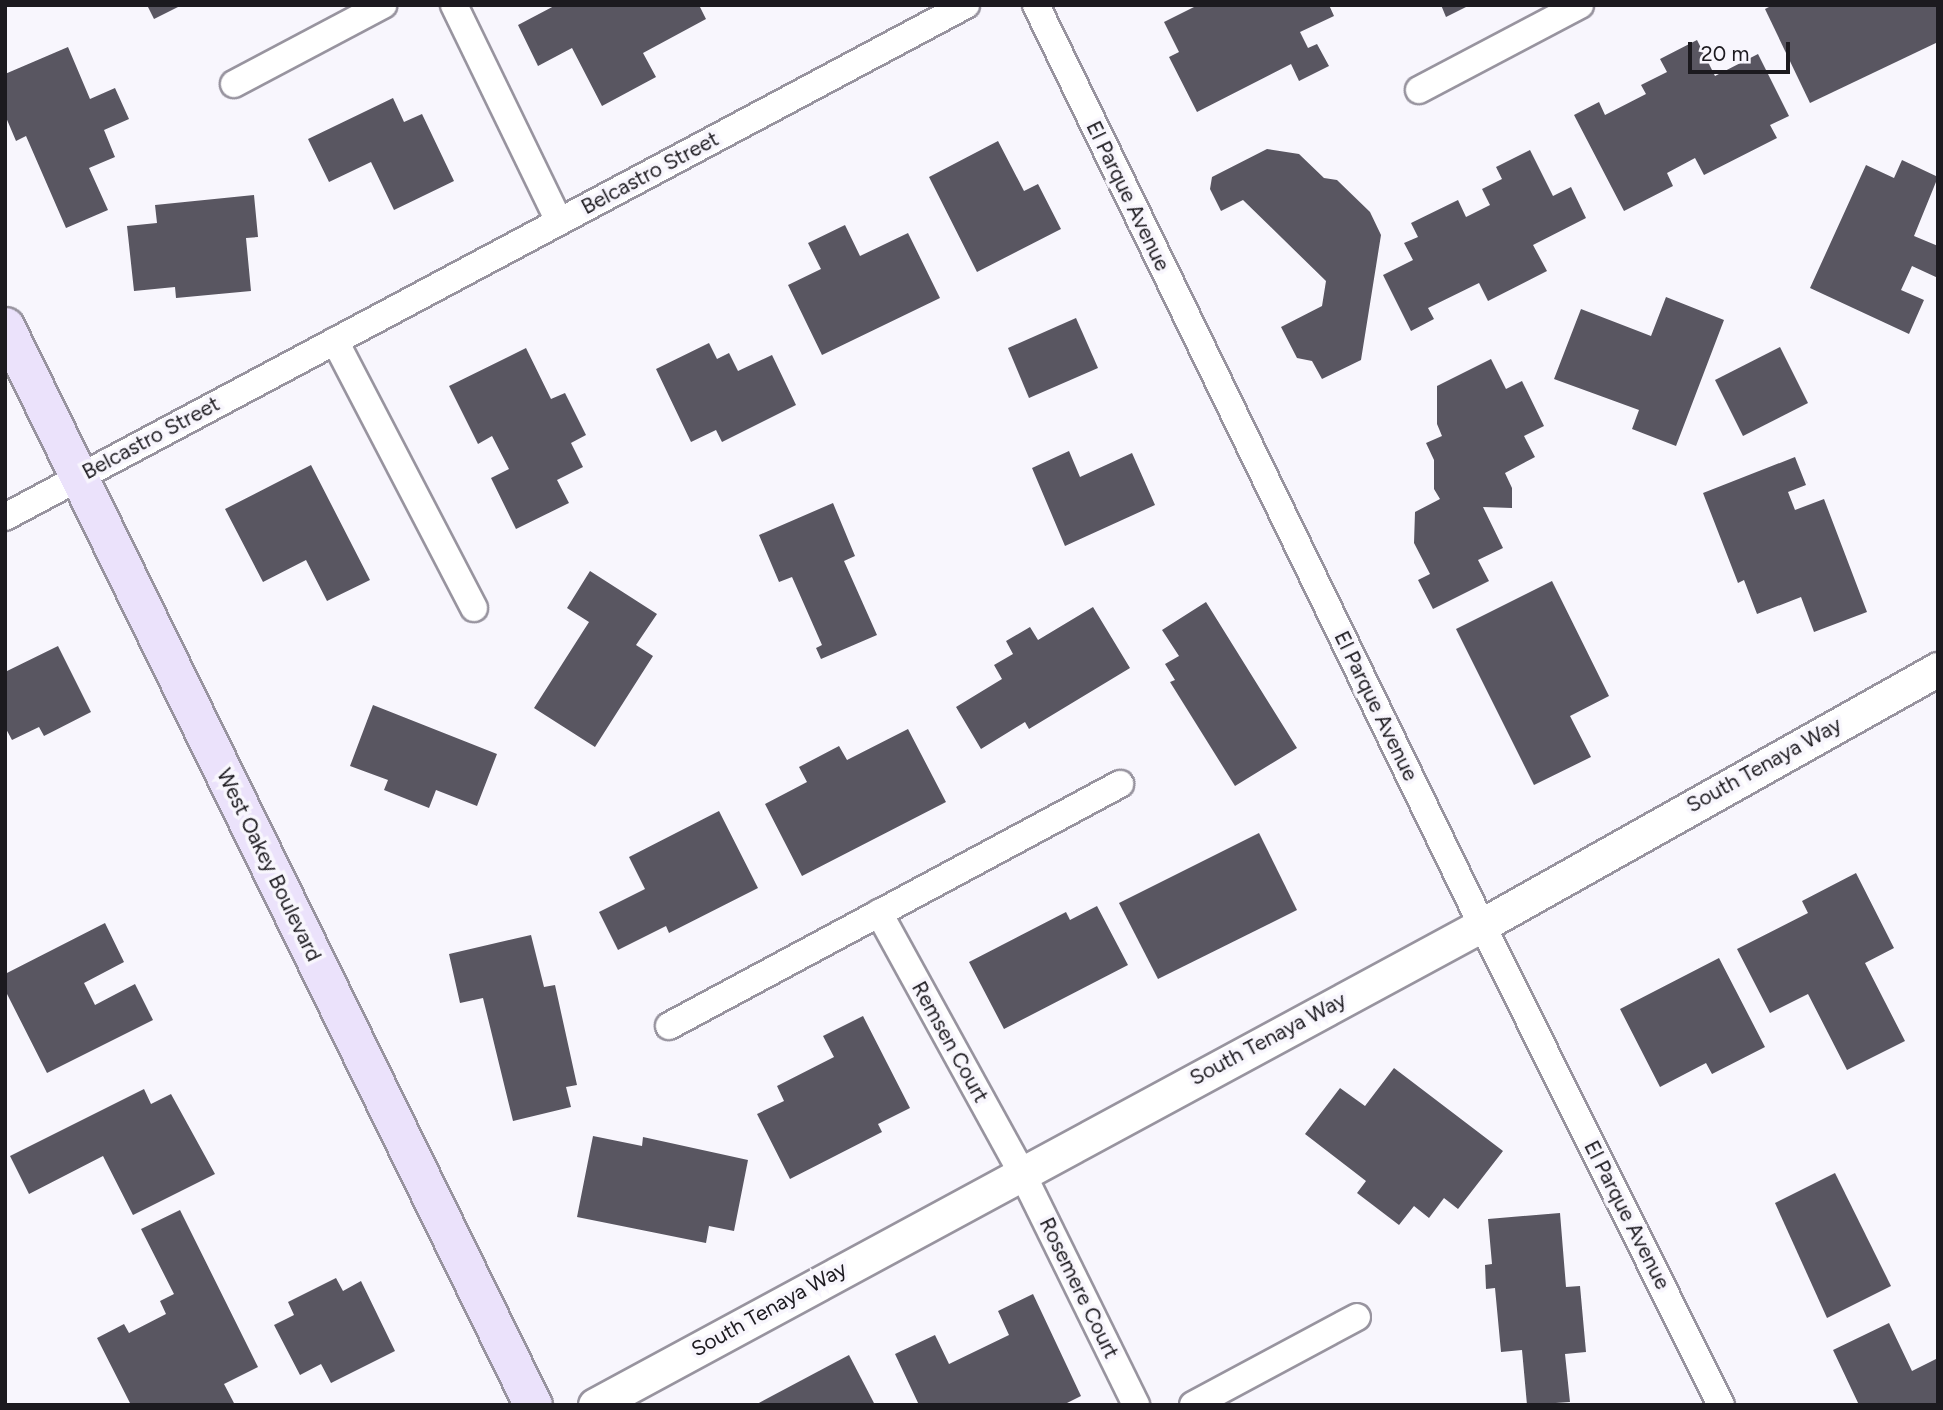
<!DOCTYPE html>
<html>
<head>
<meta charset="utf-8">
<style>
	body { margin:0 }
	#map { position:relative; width:1943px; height:1410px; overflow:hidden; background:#f8f6fd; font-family:Figtree,sans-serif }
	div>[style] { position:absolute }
	.building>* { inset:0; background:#595661 }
	.roads { filter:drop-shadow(2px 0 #98949f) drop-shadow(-2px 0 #98949f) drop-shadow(0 2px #98949f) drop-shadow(0 -2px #98949f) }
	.minor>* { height:26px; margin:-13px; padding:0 13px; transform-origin:13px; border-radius:13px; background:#fff }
	.tertiary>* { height:33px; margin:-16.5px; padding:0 16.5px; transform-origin:16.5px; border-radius:16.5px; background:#fff }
	.secondary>* { height:37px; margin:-18.5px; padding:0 18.5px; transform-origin:18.5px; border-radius:18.5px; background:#ebe2fb }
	span { translate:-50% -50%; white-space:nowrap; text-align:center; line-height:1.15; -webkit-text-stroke:7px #f8f6fd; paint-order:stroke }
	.street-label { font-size:21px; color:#1c1a1f }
	.frame { position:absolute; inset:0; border:7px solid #1c1a1f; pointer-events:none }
	.scale { position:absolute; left:1688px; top:42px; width:102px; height:32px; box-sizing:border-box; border:4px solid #1c1a1f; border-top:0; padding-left:9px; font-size:21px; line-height:24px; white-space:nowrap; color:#1c1a1f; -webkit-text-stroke:5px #f8f6fd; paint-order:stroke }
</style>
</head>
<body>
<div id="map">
	<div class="building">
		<div style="clip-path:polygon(147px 5px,182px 5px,154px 19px)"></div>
		<div style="clip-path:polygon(556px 5px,699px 5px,706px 19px,643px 53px,656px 77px,602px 106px,572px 48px,538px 66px,518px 25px)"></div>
		<div style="clip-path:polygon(1198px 5px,1329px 5px,1334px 16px,1300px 32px,1308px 48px,1317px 44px,1329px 66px,1299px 81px,1291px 64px,1197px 112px,1169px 57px,1179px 52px,1164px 22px)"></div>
		<div style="clip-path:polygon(1441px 5px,1470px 5px,1446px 17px)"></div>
		<div style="clip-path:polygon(1773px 5px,1938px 5px,1938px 42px,1810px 103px,1765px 9px)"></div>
		<div style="clip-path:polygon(1697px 40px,1715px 76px,1758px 54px,1789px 116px,1770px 125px,1777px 138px,1704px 175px,1695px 158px,1667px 173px,1673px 186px,1624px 211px,1574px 115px,1599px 102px,1605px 115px,1646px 94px,1641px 85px,1667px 72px,1660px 59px)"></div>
		<div style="clip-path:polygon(68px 47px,90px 99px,115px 88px,129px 119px,104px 130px,115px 157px,89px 168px,108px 210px,66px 228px,26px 136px,16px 141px,5px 115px,5px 74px)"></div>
		<div style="clip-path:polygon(393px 98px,404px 122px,422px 114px,454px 181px,394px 210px,371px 162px,329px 182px,308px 139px)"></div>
		<div style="clip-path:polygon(998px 141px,1024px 191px,1038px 184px,1061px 229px,977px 272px,929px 177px)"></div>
		<div style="clip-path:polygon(1267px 149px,1299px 154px,1324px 178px,1337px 180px,1370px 212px,1381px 235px,1361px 360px,1322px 379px,1312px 361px,1297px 358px,1281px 327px,1322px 306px,1326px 281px,1243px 200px,1221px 211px,1210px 189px,1212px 177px)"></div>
		<div style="clip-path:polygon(1530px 150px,1553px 196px,1571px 187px,1586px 218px,1533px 245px,1547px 271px,1488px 301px,1479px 283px,1428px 308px,1434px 319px,1411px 331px,1383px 275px,1413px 260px,1404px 243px,1418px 237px,1411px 223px,1458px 200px,1466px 217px,1490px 205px,1482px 189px,1502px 179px,1496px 167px)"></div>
		<div style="clip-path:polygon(1902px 160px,1938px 177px,1914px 236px,1938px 246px,1938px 278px,1912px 266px,1901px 290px,1924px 300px,1909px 334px,1810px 288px,1866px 165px,1894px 178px)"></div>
		<div style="clip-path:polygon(254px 195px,258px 237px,246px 238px,251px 291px,176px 298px,175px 287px,134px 291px,127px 226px,157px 223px,155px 205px)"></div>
		<div style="clip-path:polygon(845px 225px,860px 256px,908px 233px,940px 298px,822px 355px,788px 285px,821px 269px,808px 243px)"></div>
		<div style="clip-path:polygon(1666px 297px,1724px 320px,1676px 446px,1632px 429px,1639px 410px,1554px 379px,1581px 309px,1651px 336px)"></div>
		<div style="clip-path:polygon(1076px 318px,1098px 368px,1029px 398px,1008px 348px)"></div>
		<div style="clip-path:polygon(709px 343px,717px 359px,729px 353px,738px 371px,772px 355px,796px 405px,722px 442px,716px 430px,691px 442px,656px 369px)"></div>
		<div style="clip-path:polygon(1780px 347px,1808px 403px,1743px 436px,1715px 380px)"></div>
		<div style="clip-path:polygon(526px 348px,551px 399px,565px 393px,586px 435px,571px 443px,583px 467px,557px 480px,569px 503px,516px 529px,491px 478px,509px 469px,492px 436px,478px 444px,449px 386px)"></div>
		<div style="clip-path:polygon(1491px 359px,1506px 389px,1522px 381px,1544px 426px,1524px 436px,1535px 457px,1505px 473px,1512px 488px,1512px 508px,1483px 507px,1503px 548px,1478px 560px,1489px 581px,1433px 609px,1418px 580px,1430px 574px,1414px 543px,1415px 512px,1440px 499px,1434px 489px,1434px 460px,1426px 443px,1442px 436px,1437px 424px,1437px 386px)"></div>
		<div style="clip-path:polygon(1069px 451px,1080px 477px,1132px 453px,1155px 505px,1065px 546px,1032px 468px)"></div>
		<div style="clip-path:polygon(1795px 457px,1806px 485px,1788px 492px,1795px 510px,1824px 499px,1867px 612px,1814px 632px,1801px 597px,1757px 614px,1744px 580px,1738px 583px,1703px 493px)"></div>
		<div style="clip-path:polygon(311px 465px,370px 580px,327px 601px,306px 560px,263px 582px,225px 509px)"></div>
		<div style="clip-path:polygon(833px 503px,855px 556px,844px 561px,877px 635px,821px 659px,816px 648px,822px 645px,792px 577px,779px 582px,759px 535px)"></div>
		<div style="clip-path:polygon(590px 571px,657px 614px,636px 645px,653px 656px,595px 747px,534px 708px,589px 622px,567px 608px)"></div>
		<div style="clip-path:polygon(1552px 581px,1609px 696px,1570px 716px,1591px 757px,1534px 785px,1456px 629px)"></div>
		<div style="clip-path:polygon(1206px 602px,1297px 748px,1235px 786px,1170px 682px,1175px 680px,1165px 664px,1179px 656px,1162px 630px)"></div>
		<div style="clip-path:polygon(1093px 607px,1130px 668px,1029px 729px,1025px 722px,981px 749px,956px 707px,1002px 679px,994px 665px,1013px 654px,1006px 641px,1030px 627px,1038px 640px)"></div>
		<div style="clip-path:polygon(58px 646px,91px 712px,44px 736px,39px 727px,12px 740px,5px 727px,5px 672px)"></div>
		<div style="clip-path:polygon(373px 705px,497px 754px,477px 806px,436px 790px,429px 808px,384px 790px,388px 780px,350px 766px)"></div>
		<div style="clip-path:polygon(908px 729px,946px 802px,802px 876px,765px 804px,807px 782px,799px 767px,839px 746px,847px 760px)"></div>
		<div style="clip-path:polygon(719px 811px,758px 888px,669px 933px,666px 926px,618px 950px,599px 912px,645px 889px,629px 857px)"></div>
		<div style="clip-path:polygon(1259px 833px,1297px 910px,1158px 979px,1119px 903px)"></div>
		<div style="clip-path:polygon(1856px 873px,1894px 948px,1865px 963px,1905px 1041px,1847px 1070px,1808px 994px,1770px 1013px,1737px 949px,1808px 913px,1802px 901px)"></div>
		<div style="clip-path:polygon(1097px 906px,1128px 965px,1004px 1029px,969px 962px,1066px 912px,1070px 920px)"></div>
		<div style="clip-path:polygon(105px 923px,124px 962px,84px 983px,95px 1005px,135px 984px,153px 1020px,47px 1073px,5px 990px,5px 974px)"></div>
		<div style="clip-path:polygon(531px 935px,544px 987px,555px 985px,577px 1085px,566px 1087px,571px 1107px,513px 1121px,483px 998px,460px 1003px,449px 954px)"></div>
		<div style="clip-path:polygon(1719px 958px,1765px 1047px,1712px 1074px,1706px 1063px,1660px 1087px,1620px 1009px)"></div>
		<div style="clip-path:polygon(863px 1016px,910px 1108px,878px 1124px,882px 1132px,790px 1179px,757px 1114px,784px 1101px,777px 1086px,834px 1057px,823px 1036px)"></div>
		<div style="clip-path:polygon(1394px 1068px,1503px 1151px,1458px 1209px,1444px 1198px,1429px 1218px,1414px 1206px,1399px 1225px,1357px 1193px,1366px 1181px,1305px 1134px,1340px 1088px,1365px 1106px)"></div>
		<div style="clip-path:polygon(144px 1089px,151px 1104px,171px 1094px,215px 1174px,133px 1215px,103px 1156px,29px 1194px,10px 1156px)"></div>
		<div style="clip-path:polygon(593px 1136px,642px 1146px,643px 1137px,748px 1160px,734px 1231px,709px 1226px,706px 1243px,577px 1217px)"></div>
		<div style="clip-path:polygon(1835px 1173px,1891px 1286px,1827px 1318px,1775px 1203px)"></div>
		<div style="clip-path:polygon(180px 1210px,258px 1367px,224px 1384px,235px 1405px,131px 1405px,97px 1338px,124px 1324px,129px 1333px,166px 1314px,160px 1301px,174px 1294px,141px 1229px)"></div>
		<div style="clip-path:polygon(1560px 1213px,1566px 1287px,1580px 1286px,1586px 1352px,1565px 1354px,1570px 1402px,1527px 1405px,1522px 1350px,1501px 1352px,1495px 1288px,1486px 1289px,1485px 1265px,1492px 1264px,1488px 1219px)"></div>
		<div style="clip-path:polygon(336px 1278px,343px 1291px,361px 1281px,395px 1351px,331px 1383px,321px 1364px,300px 1375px,274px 1325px,294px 1315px,288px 1302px)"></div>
		<div style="clip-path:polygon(1033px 1294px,1081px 1396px,1063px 1405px,919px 1405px,895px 1354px,935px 1335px,949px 1364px,1009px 1335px,998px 1311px)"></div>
		<div style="clip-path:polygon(1889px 1323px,1912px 1371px,1936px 1359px,1938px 1405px,1859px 1405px,1833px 1350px)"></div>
		<div style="clip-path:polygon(849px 1355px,875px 1405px,755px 1405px)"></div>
	</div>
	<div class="roads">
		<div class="minor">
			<div style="left:454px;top:5px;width:240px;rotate:64.1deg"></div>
			<div style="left:1036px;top:5px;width:1022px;rotate:64.14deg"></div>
			<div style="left:1482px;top:925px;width:536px;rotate:63.53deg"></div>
			<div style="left:234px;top:84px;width:169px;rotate:-27.9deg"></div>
			<div style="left:1419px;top:90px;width:182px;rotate:-27.8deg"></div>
			<div style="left:335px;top:341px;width:301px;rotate:62.5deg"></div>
			<div style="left:5px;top:517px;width:1089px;rotate:-28.05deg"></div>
			<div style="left:879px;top:913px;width:294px;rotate:61.2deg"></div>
			<div style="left:1021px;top:1171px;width:261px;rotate:63.8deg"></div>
			<div style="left:669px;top:1026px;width:512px;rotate:-28.22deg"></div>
			<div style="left:1193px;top:1405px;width:186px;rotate:-28.2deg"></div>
		</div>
		<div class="tertiary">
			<div style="left:595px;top:1405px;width:1009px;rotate:-28.42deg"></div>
			<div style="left:1482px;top:925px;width:523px;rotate:-29.31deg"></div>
		</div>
		<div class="secondary">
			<div style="left:5px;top:326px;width:1201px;rotate:63.93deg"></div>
		</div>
	</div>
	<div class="street-label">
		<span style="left:650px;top:173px;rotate:-28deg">Belcastro Street</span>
		<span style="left:1128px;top:196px;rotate:64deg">El Parque Avenue</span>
		<span style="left:151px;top:438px;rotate:-28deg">Belcastro Street</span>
		<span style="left:1376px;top:706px;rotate:64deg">El Parque Avenue</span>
		<span style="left:1764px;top:765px;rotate:-29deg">South Tenaya Way</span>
		<span style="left:269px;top:865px;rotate:64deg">West Oakey Boulevard</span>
		<span style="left:1268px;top:1039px;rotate:-28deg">South Tenaya Way</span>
		<span style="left:950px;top:1042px;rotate:61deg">Remsen Court</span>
		<span style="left:1627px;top:1215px;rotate:63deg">El Parque Avenue</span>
		<span style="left:1079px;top:1288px;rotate:64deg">Rosemere Court</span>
		<span style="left:769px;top:1309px;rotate:-29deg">South Tenaya Way</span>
	</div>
	<div class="frame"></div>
	<div class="scale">20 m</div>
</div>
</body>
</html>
